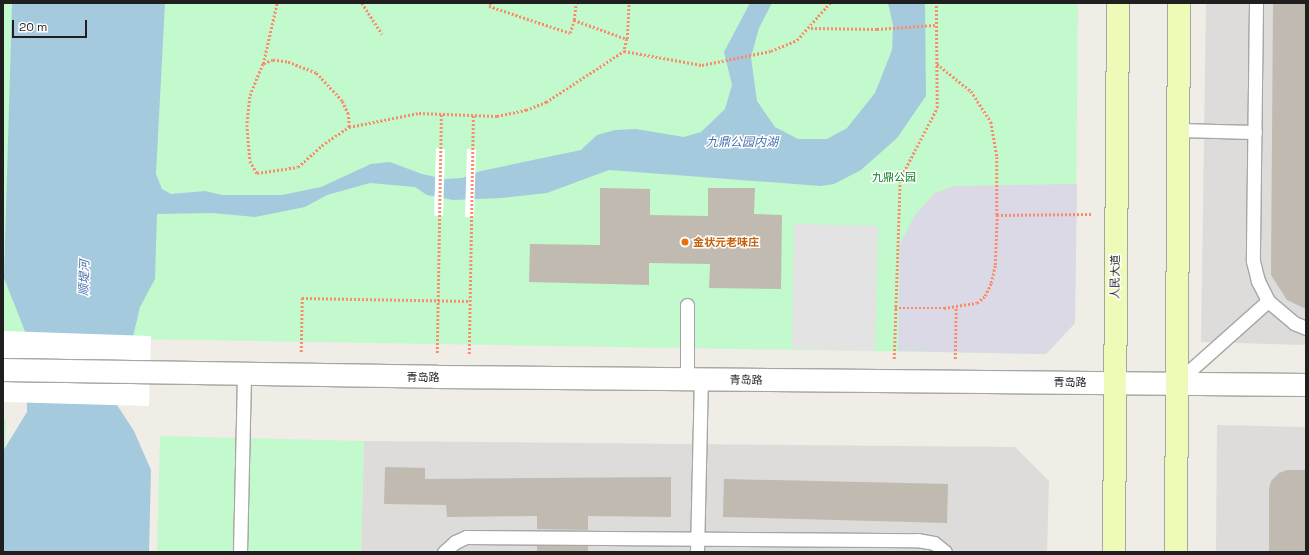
<!DOCTYPE html>
<html>
<head>
<meta charset="utf-8">
<style>
	body { margin:0 }
	#map { position:relative; width:1309px; height:555px; overflow:hidden; background:#efede5; font-family:"Space Grotesk","Noto Sans SC",sans-serif }
	div>[style] { position:absolute }
	.residential>* { inset:0; background:#dddcdb }
	.park>* { inset:0; background:#c2facd }
	.parking>* { inset:0; background:#e3e3e3 }
	.plaza>* { inset:0; background:#dad9e5 }
	.water>* { inset:0; background:#a5cadd }
	.pier>* { inset:0; background:#fff }
	.building>* { inset:0; background:#c0bab1 }
	.path>* { height:2.5px; margin-top:-1.25px; transform-origin:0; background:repeating-linear-gradient(90deg,#fa8b6b 0 2px,transparent 0 4px) }
	.roads { filter:drop-shadow(1px 0 #a6a6a6) drop-shadow(-1px 0 #a6a6a6) drop-shadow(0 1px #a6a6a6) drop-shadow(0 -1px #a6a6a6) }
	.service>* { height:13px; margin:-6.5px; padding:0 6.5px; transform-origin:6.5px; border-radius:6.5px; background:#fff }
	.tertiary>* { height:22px; margin:-11px; padding:0 11px; transform-origin:11px; border-radius:11px; background:#fff }
	.secondary>* { height:22px; margin:-11px; padding:0 11px; transform-origin:11px; border-radius:11px; background:#eefab8 }
	.dots>* { width:11px; height:11px; translate:-50% -50%; box-sizing:border-box; border:2px solid #fff; border-radius:50% }
	span { translate:-50% -50%; white-space:nowrap; text-align:center; line-height:1.15; -webkit-text-stroke:3px #fff; paint-order:stroke }
	.park-label { font-size:11px; color:#0b7e23 }
	.food-label { font-size:11px; color:#c56008; font-weight:700 }
	.left { translate:0 -50%; text-align:left }
	.street-label { font-size:11px; color:#1f1f1f }
	.water-label { font-size:12px; color:#4a70af; font-style:italic }
	.frame { position:absolute; inset:0; border:4px solid #1f1f1f; pointer-events:none }
	.scale { position:absolute; left:12px; top:20px; width:75px; height:18px; box-sizing:border-box; border:2px solid #1f1f1f; border-top:0; padding-left:5px; font-size:12px; line-height:14px; white-space:nowrap; color:#1f1f1f; -webkit-text-stroke:3px #fff; paint-order:stroke }
</style>
</head>
<body>
<div id="map">
	<div class="residential">
		<div style="clip-path:polygon(1206px 3px,1306px 3px,1306px 345px,1201px 342px)"></div>
		<div style="clip-path:polygon(1217px 425px,1306px 427px,1306px 552px,1216px 552px)"></div>
		<div style="clip-path:polygon(364px 441px,1015px 447px,1049px 481px,1047px 552px,361px 552px)"></div>
	</div>
	<div class="park">
		<div style="clip-path:polygon(3px 3px,1078px 3px,1075px 323px,1046px 354px,3px 337px)"></div>
		<div style="clip-path:polygon(3px 419px,6px 419px,3px 516px)"></div>
		<div style="clip-path:polygon(160px 436px,364px 441px,361px 552px,157px 552px)"></div>
	</div>
	<div class="parking">
		<div style="clip-path:polygon(794px 224px,878px 226px,875px 351px,792px 349px)"></div>
	</div>
	<div class="plaza">
		<div style="clip-path:polygon(1077px 184px,1075px 323px,1046px 354px,898px 351px,900px 244px,915px 215px,935px 193px,955px 186px)"></div>
	</div>
	<div class="water">
		<div style="clip-path:polygon(12px 3px,165px 3px,156px 174px,162px 189px,171px 194px,205px 191px,222px 195px,282px 195px,321px 187px,371px 164px,390px 162px,422px 174px,445px 179px,462px 178px,481px 171px,581px 150px,597px 135px,615px 130px,636px 129px,684px 137px,701px 132px,725px 109px,732px 85px,724px 52px,750px 3px,772px 3px,759px 28px,751px 57px,757px 101px,775px 127px,798px 139px,827px 139px,847px 128px,875px 93px,892px 50px,893px 25px,888px 3px,925px 3px,926px 96px,897px 138px,861px 170px,834px 184px,821px 186px,609px 170px,547px 193px,502px 198px,453px 200px,427px 195px,415px 187px,370px 183px,327px 195px,305px 207px,255px 217px,212px 213px,157px 214px,155px 279px,140px 307px,117px 405px,134px 431px,151px 470px,149px 552px,3px 552px,3px 451px,27px 412px,26px 334px,4px 278px)"></div>
	</div>
	<div class="pier">
		<div style="clip-path:polygon(436px 148px,445px 149px,443px 216px,434px 216px)"></div>
		<div style="clip-path:polygon(467px 149px,476px 149px,474px 217px,465px 217px)"></div>
		<div style="clip-path:polygon(3px 331px,151px 336px,149px 406px,3px 402px)"></div>
	</div>
	<div class="building">
		<div style="clip-path:polygon(1273px 3px,1306px 3px,1306px 309px,1287px 300px,1271px 275px)"></div>
		<div style="clip-path:polygon(600px 188px,650px 189px,650px 215px,708px 216px,708px 188px,755px 188px,754px 214px,782px 215px,781px 289px,709px 288px,710px 264px,649px 263px,649px 285px,529px 282px,530px 244px,600px 245px)"></div>
		<div style="clip-path:polygon(385px 467px,425px 468px,425px 479px,671px 477px,671px 517px,588px 516px,588px 530px,537px 529px,537px 516px,447px 517px,446px 505px,384px 504px)"></div>
		<div style="clip-path:polygon(1287px 470px,1306px 470px,1306px 552px,1269px 552px,1269px 489px,1271px 481px,1279px 473px)"></div>
		<div style="clip-path:polygon(724px 479px,948px 484px,947px 523px,723px 517px)"></div>
		<div style="clip-path:polygon(537px 545px,588px 546px,588px 552px,537px 552px)"></div>
	</div>
	<div class="path">
		<div style="left:362px;top:3px;width:37px;rotate:57deg"></div>
		<div style="left:491px;top:3px;width:4px;rotate:124deg"></div>
		<div style="left:489px;top:6px;width:85px;rotate:18.4deg"></div>
		<div style="left:570px;top:33px;width:14px;rotate:-73deg"></div>
		<div style="left:574px;top:20px;width:56px;rotate:19.7deg"></div>
		<div style="left:627px;top:39px;width:12px;rotate:104deg"></div>
		<div style="left:574px;top:20px;width:17px;rotate:-83deg"></div>
		<div style="left:811px;top:28px;width:66px;rotate:0.9deg"></div>
		<div style="left:877px;top:29px;width:58px;rotate:-3.9deg"></div>
		<div style="left:627px;top:39px;width:36px;rotate:-87deg"></div>
		<div style="left:263px;top:64px;width:63px;rotate:-77.1deg"></div>
		<div style="left:937px;top:64px;width:43px;rotate:38.5deg"></div>
		<div style="left:971px;top:91px;width:37px;rotate:57deg"></div>
		<div style="left:991px;top:122px;width:36px;rotate:80deg"></div>
		<div style="left:997px;top:157px;width:58px;rotate:90deg"></div>
		<div style="left:997px;top:215px;width:95px;rotate:-0.6deg"></div>
		<div style="left:349px;top:127px;width:13px;rotate:-94deg"></div>
		<div style="left:348px;top:114px;width:14px;rotate:-115deg"></div>
		<div style="left:342px;top:101px;width:38px;rotate:-133deg"></div>
		<div style="left:316px;top:73px;width:31px;rotate:-159deg"></div>
		<div style="left:287px;top:62px;width:14px;rotate:-172deg"></div>
		<div style="left:273px;top:60px;width:11px;rotate:158deg"></div>
		<div style="left:263px;top:64px;width:35px;rotate:112deg"></div>
		<div style="left:250px;top:97px;width:28px;rotate:96deg"></div>
		<div style="left:247px;top:125px;width:36px;rotate:85deg"></div>
		<div style="left:250px;top:161px;width:14px;rotate:60deg"></div>
		<div style="left:257px;top:173px;width:41px;rotate:-8.3deg"></div>
		<div style="left:298px;top:167px;width:36px;rotate:-42deg"></div>
		<div style="left:325px;top:143px;width:29px;rotate:-34deg"></div>
		<div style="left:349px;top:127px;width:71px;rotate:-11.3deg"></div>
		<div style="left:419px;top:113px;width:78px;rotate:2.2deg"></div>
		<div style="left:497px;top:116px;width:30px;rotate:-12deg"></div>
		<div style="left:526px;top:110px;width:22px;rotate:-22deg"></div>
		<div style="left:546px;top:102px;width:93px;rotate:-33.2deg"></div>
		<div style="left:624px;top:51px;width:79px;rotate:10.2deg"></div>
		<div style="left:702px;top:65px;width:70px;rotate:-11.5deg"></div>
		<div style="left:771px;top:51px;width:28px;rotate:-23deg"></div>
		<div style="left:797px;top:40px;width:50px;rotate:-48.3deg"></div>
		<div style="left:895px;top:308px;width:49px"></div>
		<div style="left:944px;top:308px;width:33px;rotate:-9deg"></div>
		<div style="left:977px;top:303px;width:11px;rotate:-41deg"></div>
		<div style="left:985px;top:296px;width:14px;rotate:-65deg"></div>
		<div style="left:991px;top:283px;width:18px;rotate:-77deg"></div>
		<div style="left:995px;top:265px;width:50px;rotate:-87.7deg"></div>
		<div style="left:301px;top:352px;width:54px;rotate:-88.9deg"></div>
		<div style="left:302px;top:298px;width:168px;rotate:1deg"></div>
		<div style="left:437px;top:353px;width:239px;rotate:-89deg"></div>
		<div style="left:469px;top:354px;width:239px;rotate:-89deg"></div>
		<div style="left:894px;top:359px;width:180px;rotate:-88.1deg"></div>
		<div style="left:900px;top:179px;width:80px;rotate:-62.5deg"></div>
		<div style="left:937px;top:108px;width:105px;rotate:-90.5deg"></div>
		<div style="left:955px;top:359px;width:52px;rotate:-88.9deg"></div>
	</div>
	<div class="roads">
		<div class="service">
			<div style="left:1256px;top:3px;width:258px;rotate:90.7deg"></div>
			<div style="left:1253px;top:261px;width:21px;rotate:76deg"></div>
			<div style="left:1258px;top:281px;width:22px;rotate:63deg"></div>
			<div style="left:1268px;top:301px;width:34px;rotate:40deg"></div>
			<div style="left:1294px;top:323px;width:13px;rotate:23deg"></div>
			<div style="left:1178px;top:130px;width:77px;rotate:1.5deg"></div>
			<div style="left:687px;top:305px;width:74px;rotate:90deg"></div>
			<div style="left:1177px;top:382px;width:122px;rotate:-41.7deg"></div>
			<div style="left:240px;top:552px;width:177px;rotate:-88.7deg"></div>
			<div style="left:444px;top:552px;width:15px;rotate:-42deg"></div>
			<div style="left:455px;top:542px;width:12px;rotate:-24deg"></div>
			<div style="left:466px;top:537px;width:451px;rotate:0.4deg"></div>
			<div style="left:917px;top:540px;width:17px;rotate:10deg"></div>
			<div style="left:934px;top:543px;width:14px;rotate:39deg"></div>
			<div style="left:697px;top:552px;width:172px;rotate:-88.7deg"></div>
		</div>
		<div class="tertiary">
			<div style="left:3px;top:370px;width:434px;rotate:0.9deg"></div>
			<div style="left:437px;top:377px;width:869px;rotate:0.53deg"></div>
		</div>
		<div class="secondary">
			<div style="left:1114px;top:552px;width:549px;rotate:-89.58deg"></div>
			<div style="left:1176px;top:552px;width:549px;rotate:-89.69deg"></div>
		</div>
	</div>
	<div class="dots">
		<div style="left:685px;top:242px;background:#e8710a"></div>
	</div>
	<div class="park-label">
		<span style="left:894px;top:177px">九鼎公园</span>
	</div>
	<div class="food-label">
		<span class="left" style="left:693px;top:242px">金状元老味庄</span>
	</div>
	<div class="street-label">
		<span style="left:1115px;top:277px;rotate:-89deg">人民大道</span>
		<span style="left:423px;top:377px">青岛路</span>
		<span style="left:746px;top:380px;rotate:1deg">青岛路</span>
		<span style="left:1070px;top:382px">青岛路</span>
	</div>
	<div class="water-label">
		<span style="left:742px;top:143px">九鼎公园内湖</span>
		<span style="left:85px;top:278px;rotate:-88deg">顺堤河</span>
	</div>
	<div class="frame"></div>
	<div class="scale">20 m</div>
</div>
</body>
</html>
